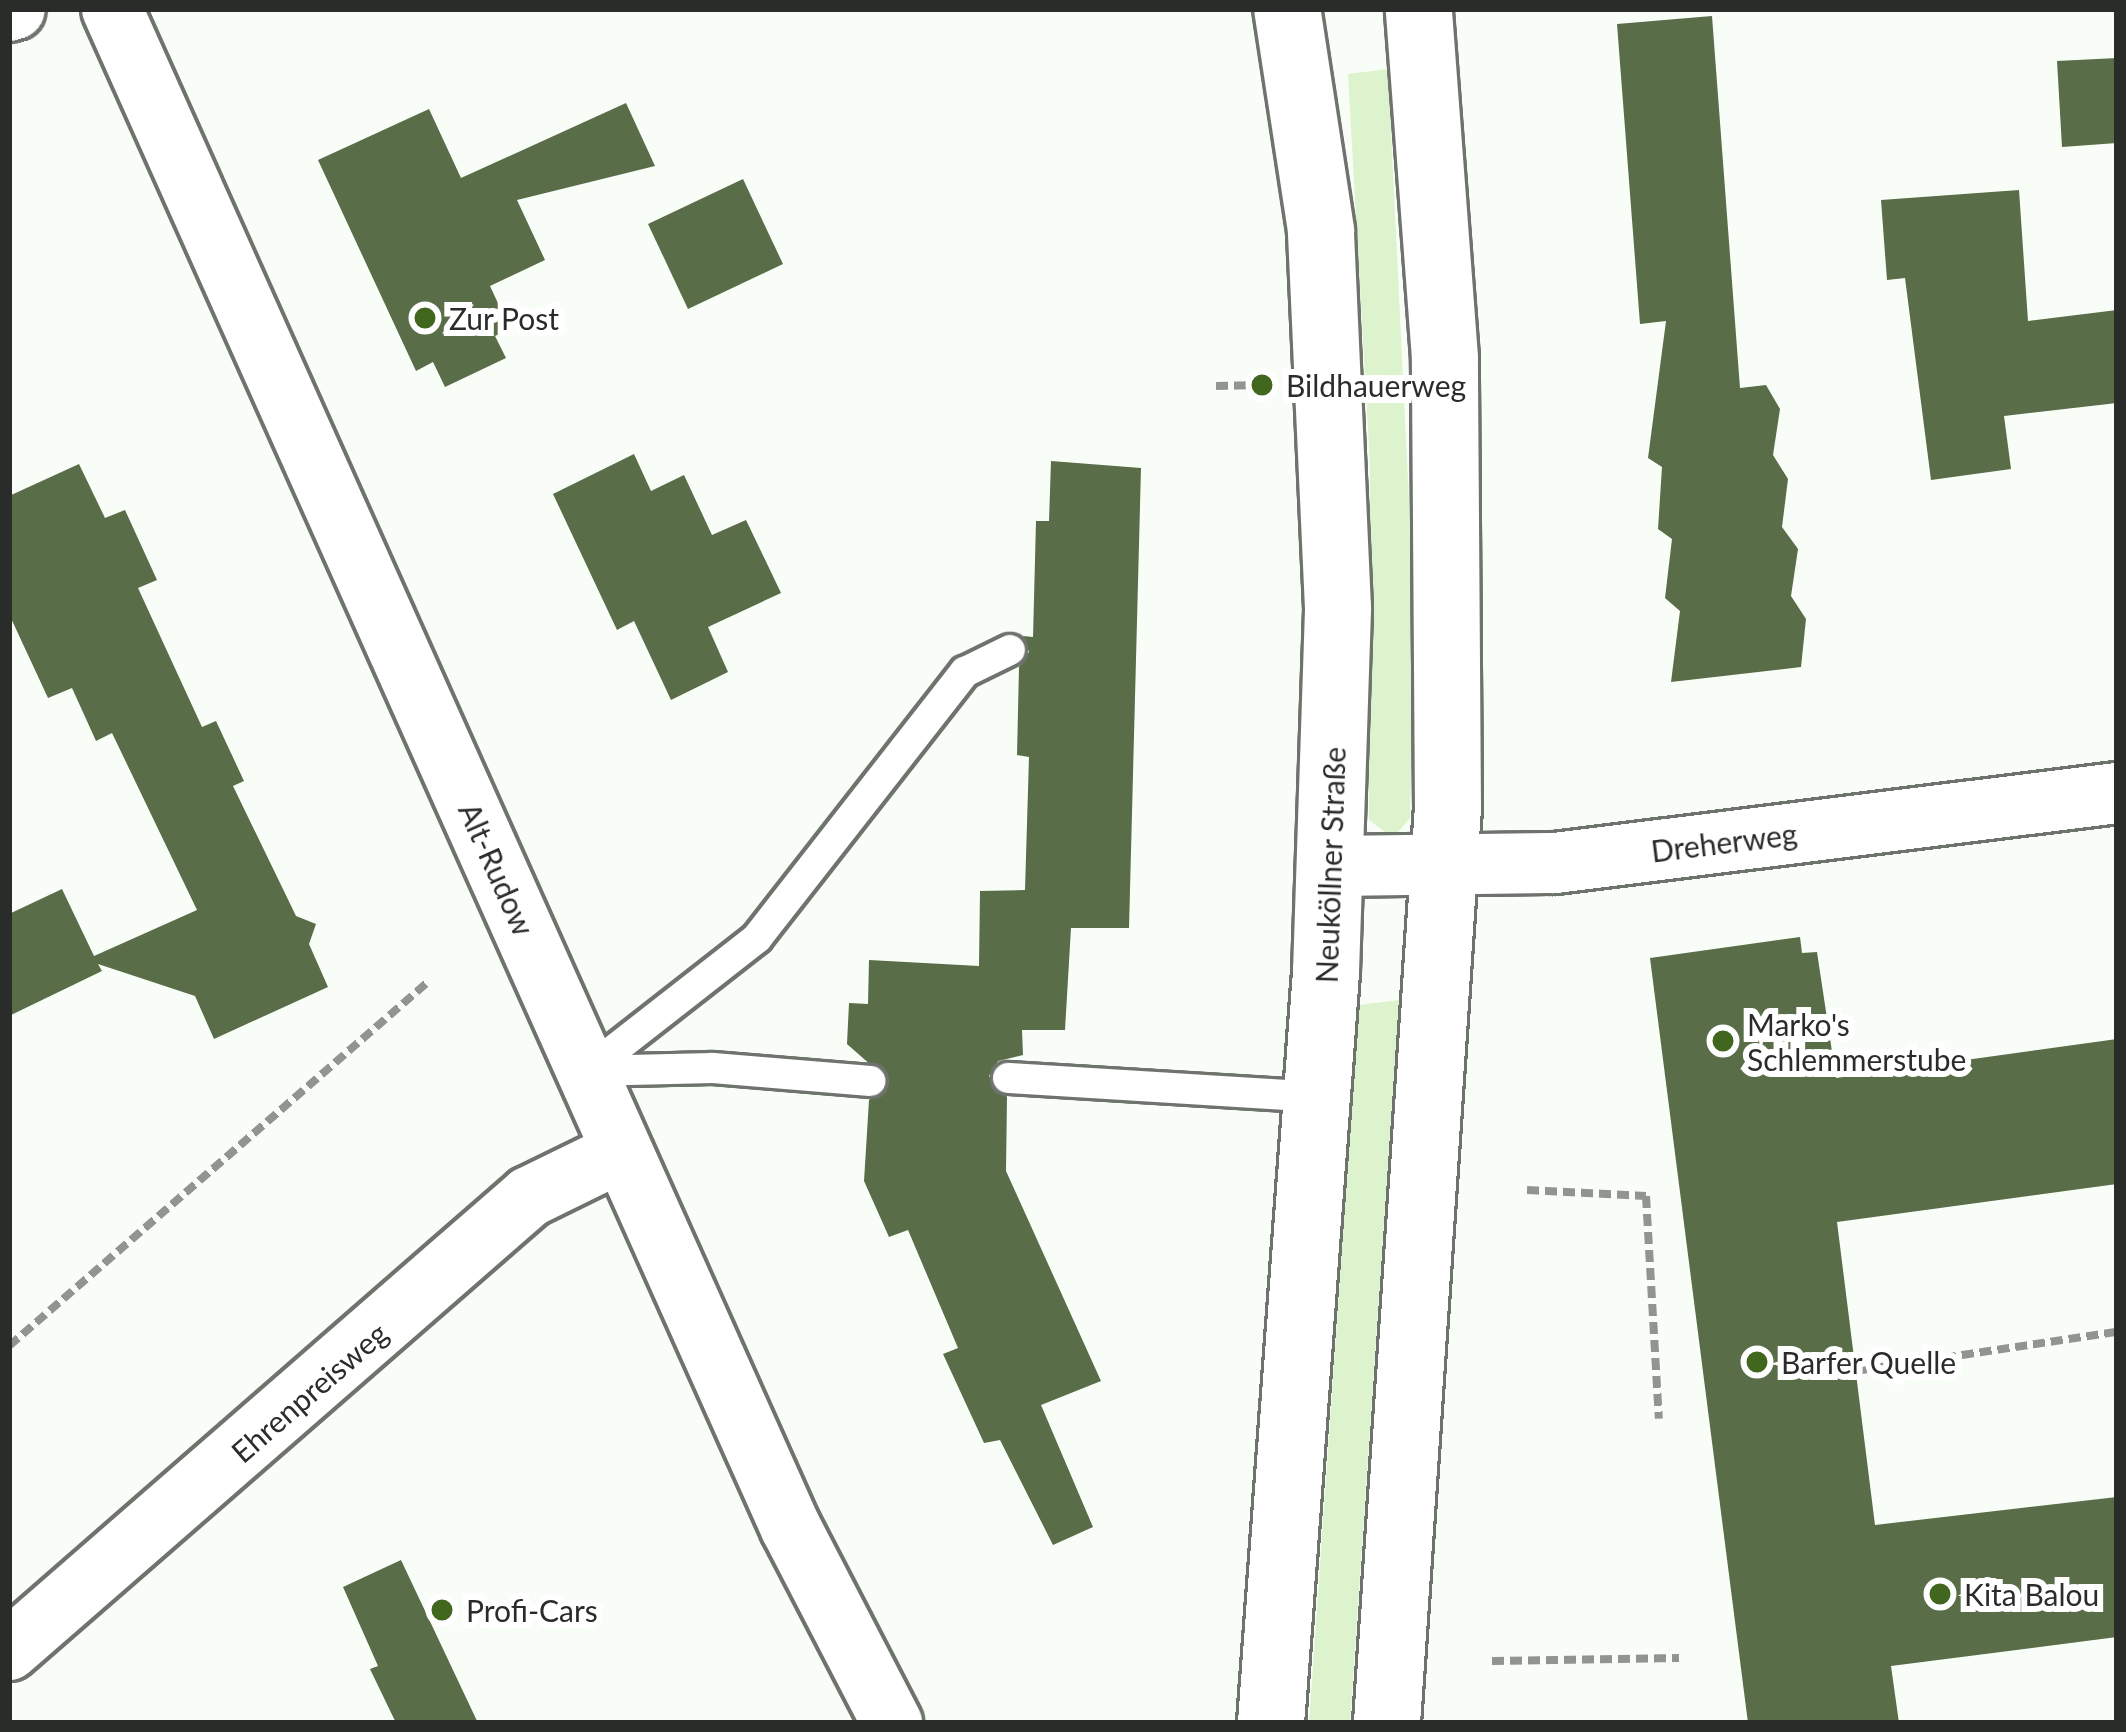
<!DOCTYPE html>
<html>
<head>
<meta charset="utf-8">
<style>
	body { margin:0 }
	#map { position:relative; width:2126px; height:1732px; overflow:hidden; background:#f9fdf7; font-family:Lato,sans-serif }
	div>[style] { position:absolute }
	.green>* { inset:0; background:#dcf3cd }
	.building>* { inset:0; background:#586d48 }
	.path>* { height:8px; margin-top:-4px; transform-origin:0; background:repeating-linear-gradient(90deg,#919490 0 12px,transparent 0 18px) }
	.roads { filter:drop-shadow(3px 0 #6f736d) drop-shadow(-3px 0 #6f736d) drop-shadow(0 3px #6f736d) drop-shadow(0 -3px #6f736d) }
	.lane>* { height:30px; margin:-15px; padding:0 15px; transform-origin:15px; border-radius:15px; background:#fff }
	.street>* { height:60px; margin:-30px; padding:0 30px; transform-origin:30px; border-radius:30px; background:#fff }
	.secondary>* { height:66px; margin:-33px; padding:0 33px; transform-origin:33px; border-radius:33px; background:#fff }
	.dots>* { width:33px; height:33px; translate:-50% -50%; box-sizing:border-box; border:6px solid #fff; border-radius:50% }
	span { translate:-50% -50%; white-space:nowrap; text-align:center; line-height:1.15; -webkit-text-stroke:12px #fff; paint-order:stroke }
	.poi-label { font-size:30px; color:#2a2c2a }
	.left { translate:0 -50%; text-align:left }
	.street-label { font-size:30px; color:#2a2c2a }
	.frame { position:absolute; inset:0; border:12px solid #2a2c2a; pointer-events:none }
</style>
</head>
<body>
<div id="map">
	<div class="green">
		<div style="clip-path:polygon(1388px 69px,1414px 604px,1410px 818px,1393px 838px,1369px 820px,1370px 465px,1348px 74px)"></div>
		<div style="clip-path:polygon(1399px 1000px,1350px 1723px,1309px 1723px,1359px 1005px)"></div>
	</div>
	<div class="building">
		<div style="clip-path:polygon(1712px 16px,1740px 388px,1766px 385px,1780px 409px,1773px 455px,1788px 479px,1782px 527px,1798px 549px,1791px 596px,1806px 619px,1801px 667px,1671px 682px,1680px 611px,1665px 598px,1672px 539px,1658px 529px,1662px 467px,1648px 458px,1666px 321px,1640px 324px,1617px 24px)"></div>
		<div style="clip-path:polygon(2117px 58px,2117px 143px,2062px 147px,2057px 61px)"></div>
		<div style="clip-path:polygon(626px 103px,655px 166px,517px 200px,545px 260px,490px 286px,510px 329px,495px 336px,506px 358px,445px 387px,433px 362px,416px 371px,318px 160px,429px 109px,461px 178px)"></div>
		<div style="clip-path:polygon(743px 179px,783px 264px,688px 309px,648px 224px)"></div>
		<div style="clip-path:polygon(2019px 190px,2028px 321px,2117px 310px,2117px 403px,2004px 416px,2011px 469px,1931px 480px,1905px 278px,1887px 280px,1881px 200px)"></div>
		<div style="clip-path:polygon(634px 454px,651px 491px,684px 475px,712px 535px,746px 520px,781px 593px,708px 627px,728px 672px,671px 700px,634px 621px,617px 630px,553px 494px)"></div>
		<div style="clip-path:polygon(1051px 461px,1141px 468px,1129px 928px,1071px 928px,1065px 1030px,1022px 1030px,1023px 1055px,998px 1061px,989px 1076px,1007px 1097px,1006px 1171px,1101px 1381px,1041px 1405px,1093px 1527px,1053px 1545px,1000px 1440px,984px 1443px,943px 1354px,958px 1348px,908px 1230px,889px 1237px,864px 1181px,869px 1100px,889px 1081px,847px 1044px,849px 1003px,868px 1004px,869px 960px,979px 966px,980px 891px,1025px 890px,1029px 757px,1017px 755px,1019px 667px,1029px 652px,1023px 636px,1033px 637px,1036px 521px,1049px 521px)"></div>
		<div style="clip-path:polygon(79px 464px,105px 518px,125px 510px,157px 580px,138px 588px,202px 727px,216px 721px,244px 781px,233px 786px,296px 916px,316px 924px,309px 944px,328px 987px,214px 1039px,195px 996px,98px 964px,102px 971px,9px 1016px,9px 914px,62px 889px,94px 956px,197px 910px,112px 733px,96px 741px,72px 688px,48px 698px,9px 614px,9px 496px)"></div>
		<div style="clip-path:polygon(1800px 937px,1802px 953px,1817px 952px,1836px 1078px,2117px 1039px,2117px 1184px,1837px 1222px,1875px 1525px,2117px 1497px,2117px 1637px,1891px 1666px,1899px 1723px,1748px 1723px,1650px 958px)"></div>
		<div style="clip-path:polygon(401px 1560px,478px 1723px,396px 1723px,370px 1669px,378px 1666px,343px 1587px)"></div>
	</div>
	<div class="path">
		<div style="left:1216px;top:386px;width:46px;rotate:-1.2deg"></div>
		<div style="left:1527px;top:1190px;width:119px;rotate:2.9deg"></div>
		<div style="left:1646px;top:1196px;width:223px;rotate:86.7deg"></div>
		<div style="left:9px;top:1346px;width:556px;rotate:-40.99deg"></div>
		<div style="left:1855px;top:1371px;width:265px;rotate:-8.5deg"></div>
		<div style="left:1492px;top:1661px;width:187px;rotate:-0.9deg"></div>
	</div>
	<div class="roads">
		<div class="lane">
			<div style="left:587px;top:1071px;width:216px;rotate:-38deg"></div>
			<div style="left:757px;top:938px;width:338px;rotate:-52deg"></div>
			<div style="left:965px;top:672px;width:50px;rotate:-26.1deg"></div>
			<div style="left:587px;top:1071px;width:126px;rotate:-1.4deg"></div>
			<div style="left:713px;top:1068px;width:158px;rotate:4.7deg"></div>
			<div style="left:1008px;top:1078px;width:309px;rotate:3.5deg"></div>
		</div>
		<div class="street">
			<div style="left:112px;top:9px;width:1664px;rotate:65.92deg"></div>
			<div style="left:791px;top:1528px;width:220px;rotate:62.6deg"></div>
			<div style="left:9px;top:11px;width:6px;rotate:-18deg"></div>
			<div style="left:1329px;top:866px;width:226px;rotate:-0.8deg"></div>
			<div style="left:1555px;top:863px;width:566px;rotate:-7.1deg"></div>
			<div style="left:9px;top:1650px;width:690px;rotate:-41.06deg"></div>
			<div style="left:529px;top:1197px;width:102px;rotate:-26.1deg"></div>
		</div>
		<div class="secondary">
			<div style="left:1271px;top:1723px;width:753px;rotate:-85.81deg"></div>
			<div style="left:1326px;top:972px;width:364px;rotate:-88.1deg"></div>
			<div style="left:1338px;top:608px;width:378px;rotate:-92.6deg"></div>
			<div style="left:1321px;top:230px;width:224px;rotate:-98.7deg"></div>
			<div style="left:1387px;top:1723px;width:917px;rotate:-86.19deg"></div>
			<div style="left:1448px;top:808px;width:450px;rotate:-90.4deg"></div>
			<div style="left:1445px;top:358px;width:350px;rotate:-94.3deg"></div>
		</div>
	</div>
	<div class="dots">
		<div style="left:425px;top:318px;background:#41661e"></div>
		<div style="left:1262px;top:385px;background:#41661e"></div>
		<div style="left:1723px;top:1041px;background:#41661e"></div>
		<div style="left:1757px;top:1362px;background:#41661e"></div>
		<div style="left:1940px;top:1594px;background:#41661e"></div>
		<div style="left:442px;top:1610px;background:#41661e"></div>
	</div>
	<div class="poi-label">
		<span class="left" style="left:449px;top:318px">Zur Post</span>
		<span class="left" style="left:1286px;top:385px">Bildhauerweg</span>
		<span class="left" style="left:1747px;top:1041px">Marko's<br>Schlemmerstube</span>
		<span class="left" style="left:1781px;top:1362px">Barfer Quelle</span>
		<span class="left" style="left:1964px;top:1594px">Kita Balou</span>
		<span class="left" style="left:466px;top:1610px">Profi-Cars</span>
	</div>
	<div class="street-label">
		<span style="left:1724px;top:842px;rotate:-7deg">Dreherweg</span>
		<span style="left:1330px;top:865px;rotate:-88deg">Neuköllner Straße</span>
		<span style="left:497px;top:869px;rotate:66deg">Alt-Rudow</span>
		<span style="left:309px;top:1392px;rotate:-41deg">Ehrenpreisweg</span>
	</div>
	<div class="frame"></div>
</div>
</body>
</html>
